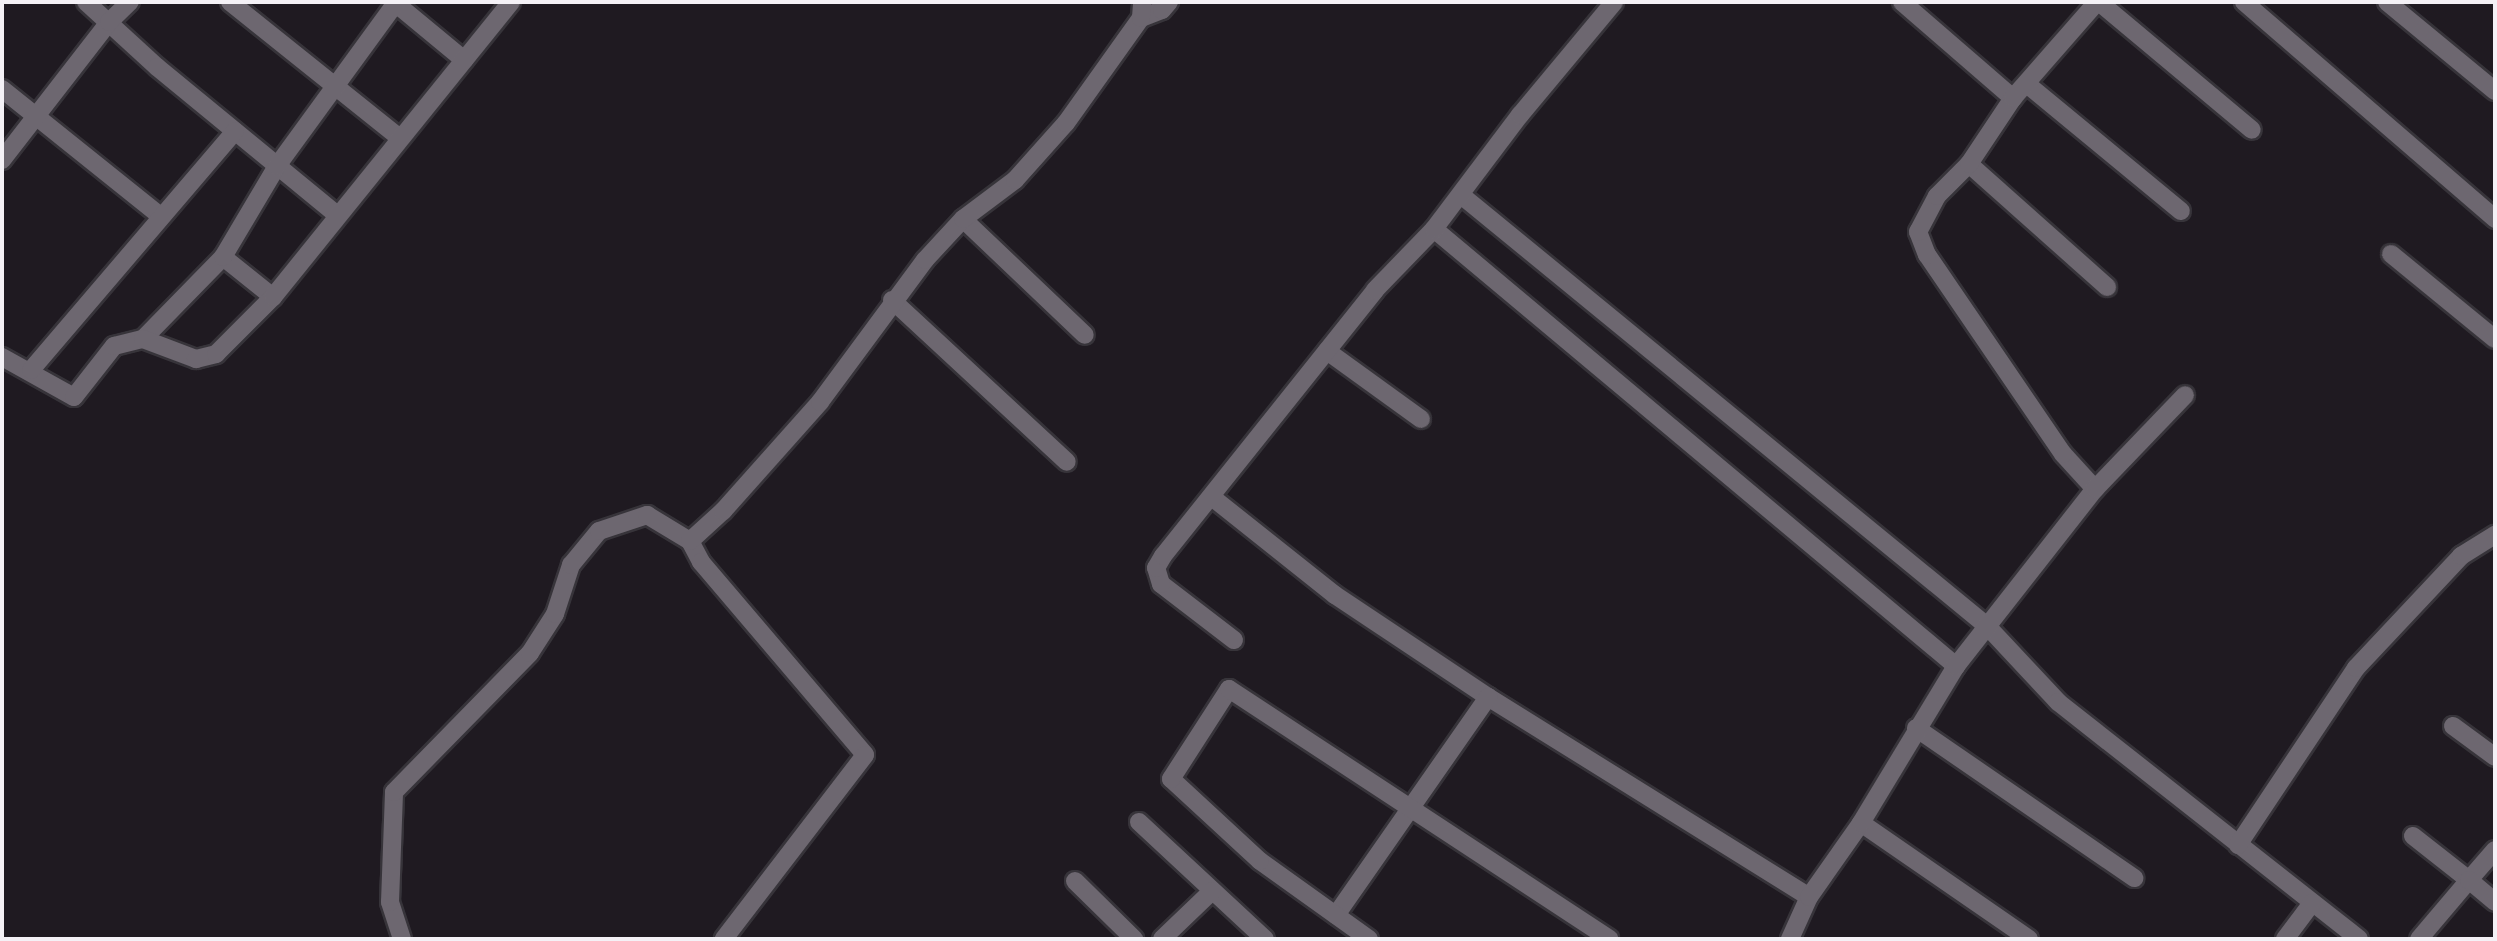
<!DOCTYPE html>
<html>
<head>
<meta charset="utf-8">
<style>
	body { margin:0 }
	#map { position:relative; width:2497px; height:941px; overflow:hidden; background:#1f1a21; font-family:"Varela Round",sans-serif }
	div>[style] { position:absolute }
	.roads { filter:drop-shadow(2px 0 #37343a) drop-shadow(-2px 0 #37343a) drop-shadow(0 2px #37343a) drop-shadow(0 -2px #37343a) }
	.minor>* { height:18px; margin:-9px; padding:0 9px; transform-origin:9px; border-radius:9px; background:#6d6770 }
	span { translate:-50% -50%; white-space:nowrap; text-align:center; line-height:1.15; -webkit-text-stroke:5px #1f1a21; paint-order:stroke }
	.frame { position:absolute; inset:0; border:4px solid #f4f1f6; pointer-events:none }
</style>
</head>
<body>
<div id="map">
	<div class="roads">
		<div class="minor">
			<div style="left:86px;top:2px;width:96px;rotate:42.5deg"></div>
			<div style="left:157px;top:67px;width:232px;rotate:39.4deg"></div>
			<div style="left:230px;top:2px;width:218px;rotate:38.7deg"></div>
			<div style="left:394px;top:2px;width:91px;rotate:39.6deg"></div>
			<div style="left:1902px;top:2px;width:147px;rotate:40.9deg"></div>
			<div style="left:2099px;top:2px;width:199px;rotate:39.9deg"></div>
			<div style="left:2244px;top:2px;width:332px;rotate:40.8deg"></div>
			<div style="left:2387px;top:2px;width:140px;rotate:39.5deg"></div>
			<div style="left:1141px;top:18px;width:22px;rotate:-21deg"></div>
			<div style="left:1162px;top:10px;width:11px;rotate:-49deg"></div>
			<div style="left:2028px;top:85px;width:198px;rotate:39.5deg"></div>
			<div style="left:2px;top:89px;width:201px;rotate:38.7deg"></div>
			<div style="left:2px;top:160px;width:175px;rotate:-52.2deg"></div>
			<div style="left:109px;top:22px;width:29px;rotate:-44deg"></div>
			<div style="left:1969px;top:164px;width:185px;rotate:41.7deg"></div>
			<div style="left:1461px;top:195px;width:680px;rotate:39.33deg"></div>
			<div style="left:1987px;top:626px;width:104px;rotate:46.9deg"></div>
			<div style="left:2058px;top:702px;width:383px;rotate:38.2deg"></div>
			<div style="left:963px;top:219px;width:168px;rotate:43.6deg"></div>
			<div style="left:1434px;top:229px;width:681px;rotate:39.93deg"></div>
			<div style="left:2391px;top:254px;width:134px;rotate:39.3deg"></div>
			<div style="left:223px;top:257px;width:64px;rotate:38.7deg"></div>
			<div style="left:892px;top:300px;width:238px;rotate:42.8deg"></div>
			<div style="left:143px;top:339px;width:115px;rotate:-45.7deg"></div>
			<div style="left:223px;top:257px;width:106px;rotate:-59.3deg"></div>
			<div style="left:277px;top:166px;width:202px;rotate:-53.9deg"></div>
			<div style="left:1327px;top:351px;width:116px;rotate:35.9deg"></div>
			<div style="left:2px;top:357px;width:82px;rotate:29.1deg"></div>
			<div style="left:74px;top:397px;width:65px;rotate:-51.9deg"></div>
			<div style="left:114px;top:346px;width:30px;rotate:-14deg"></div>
			<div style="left:143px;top:339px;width:57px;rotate:20.7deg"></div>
			<div style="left:196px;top:359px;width:21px;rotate:-14deg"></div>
			<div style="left:216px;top:354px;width:81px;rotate:-45deg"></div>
			<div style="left:273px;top:297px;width:379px;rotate:-51.1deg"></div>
			<div style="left:31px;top:370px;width:314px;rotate:-49.5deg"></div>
			<div style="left:2095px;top:489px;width:47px;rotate:-132.4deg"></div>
			<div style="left:2063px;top:454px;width:241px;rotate:-124.3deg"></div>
			<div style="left:1927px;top:255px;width:25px;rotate:-111deg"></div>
			<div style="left:1918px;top:232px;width:41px;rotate:-62.2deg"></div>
			<div style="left:1937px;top:196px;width:45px;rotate:-45deg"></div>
			<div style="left:1969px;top:164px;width:79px;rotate:-56.3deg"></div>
			<div style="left:2013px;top:98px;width:128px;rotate:-48.8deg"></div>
			<div style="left:1213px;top:498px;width:156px;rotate:38.5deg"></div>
			<div style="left:1335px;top:595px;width:184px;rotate:33.7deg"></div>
			<div style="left:1488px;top:697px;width:378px;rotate:31.9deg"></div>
			<div style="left:690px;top:541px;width:24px;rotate:62deg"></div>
			<div style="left:701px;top:562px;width:253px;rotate:49.6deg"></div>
			<div style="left:865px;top:755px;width:232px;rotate:127.5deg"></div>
			<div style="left:1234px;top:640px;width:92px;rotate:-142.5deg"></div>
			<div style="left:1161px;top:584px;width:17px;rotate:-107deg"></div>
			<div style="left:1156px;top:568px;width:14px;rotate:-60deg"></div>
			<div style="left:1163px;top:556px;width:340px;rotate:-51.4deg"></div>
			<div style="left:1375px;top:290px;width:85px;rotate:-46deg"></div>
			<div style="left:1434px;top:229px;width:143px;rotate:-53deg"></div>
			<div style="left:1520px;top:115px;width:147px;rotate:-50.2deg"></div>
			<div style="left:2453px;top:726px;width:52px;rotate:36.4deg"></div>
			<div style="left:1916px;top:728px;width:265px;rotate:34.5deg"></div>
			<div style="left:1139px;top:822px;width:172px;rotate:42.9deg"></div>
			<div style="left:1861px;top:823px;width:204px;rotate:34.6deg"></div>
			<div style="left:2413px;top:836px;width:71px;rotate:38.2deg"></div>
			<div style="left:2469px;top:880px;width:77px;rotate:130.3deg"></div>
			<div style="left:2238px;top:845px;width:213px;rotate:-56.3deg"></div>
			<div style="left:2356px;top:668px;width:154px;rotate:-46.8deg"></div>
			<div style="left:2461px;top:556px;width:40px;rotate:-32deg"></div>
			<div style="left:2495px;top:850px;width:40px;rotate:131deg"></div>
			<div style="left:2469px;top:880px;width:34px;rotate:40deg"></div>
			<div style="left:1075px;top:881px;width:83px;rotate:44.5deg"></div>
			<div style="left:1336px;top:915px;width:266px;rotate:-55.1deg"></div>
			<div style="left:402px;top:939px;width:39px;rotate:-108deg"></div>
			<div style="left:390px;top:902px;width:110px;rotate:-87.9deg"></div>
			<div style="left:394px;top:792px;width:194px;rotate:-45.6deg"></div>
			<div style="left:530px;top:653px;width:46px;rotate:-57.3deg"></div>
			<div style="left:555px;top:614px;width:52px;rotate:-71.9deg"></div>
			<div style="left:571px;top:565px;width:44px;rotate:-50.5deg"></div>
			<div style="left:599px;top:531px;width:51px;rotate:-18.4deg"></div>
			<div style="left:647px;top:515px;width:50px;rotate:31.2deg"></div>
			<div style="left:690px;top:541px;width:45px;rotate:-42.3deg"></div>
			<div style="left:723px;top:511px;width:146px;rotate:-48.3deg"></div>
			<div style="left:820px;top:402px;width:177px;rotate:-53.5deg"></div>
			<div style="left:925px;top:260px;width:56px;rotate:-47.2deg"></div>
			<div style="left:963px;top:219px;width:65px;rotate:-36.9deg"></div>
			<div style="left:1015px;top:180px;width:76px;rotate:-48.2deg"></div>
			<div style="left:1066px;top:123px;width:129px;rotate:-54.5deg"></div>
			<div style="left:1141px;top:18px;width:16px;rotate:-86deg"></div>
			<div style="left:1162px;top:939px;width:69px;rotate:-43.8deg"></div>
			<div style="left:1369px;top:939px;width:134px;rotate:-144.4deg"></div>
			<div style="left:1260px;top:861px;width:121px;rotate:-137.3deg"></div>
			<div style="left:1171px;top:779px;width:107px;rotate:-57.2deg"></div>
			<div style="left:1229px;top:689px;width:455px;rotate:33.3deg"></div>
			<div style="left:1790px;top:939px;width:46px;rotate:-65.7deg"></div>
			<div style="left:1809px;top:897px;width:90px;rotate:-54.9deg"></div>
			<div style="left:1861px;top:823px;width:184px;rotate:-58.8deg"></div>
			<div style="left:1956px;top:666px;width:225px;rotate:-51.9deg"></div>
			<div style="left:2095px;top:489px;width:130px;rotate:-46.2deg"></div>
			<div style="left:2285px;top:939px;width:45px;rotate:-53.1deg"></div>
		</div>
	</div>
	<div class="frame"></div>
</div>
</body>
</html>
